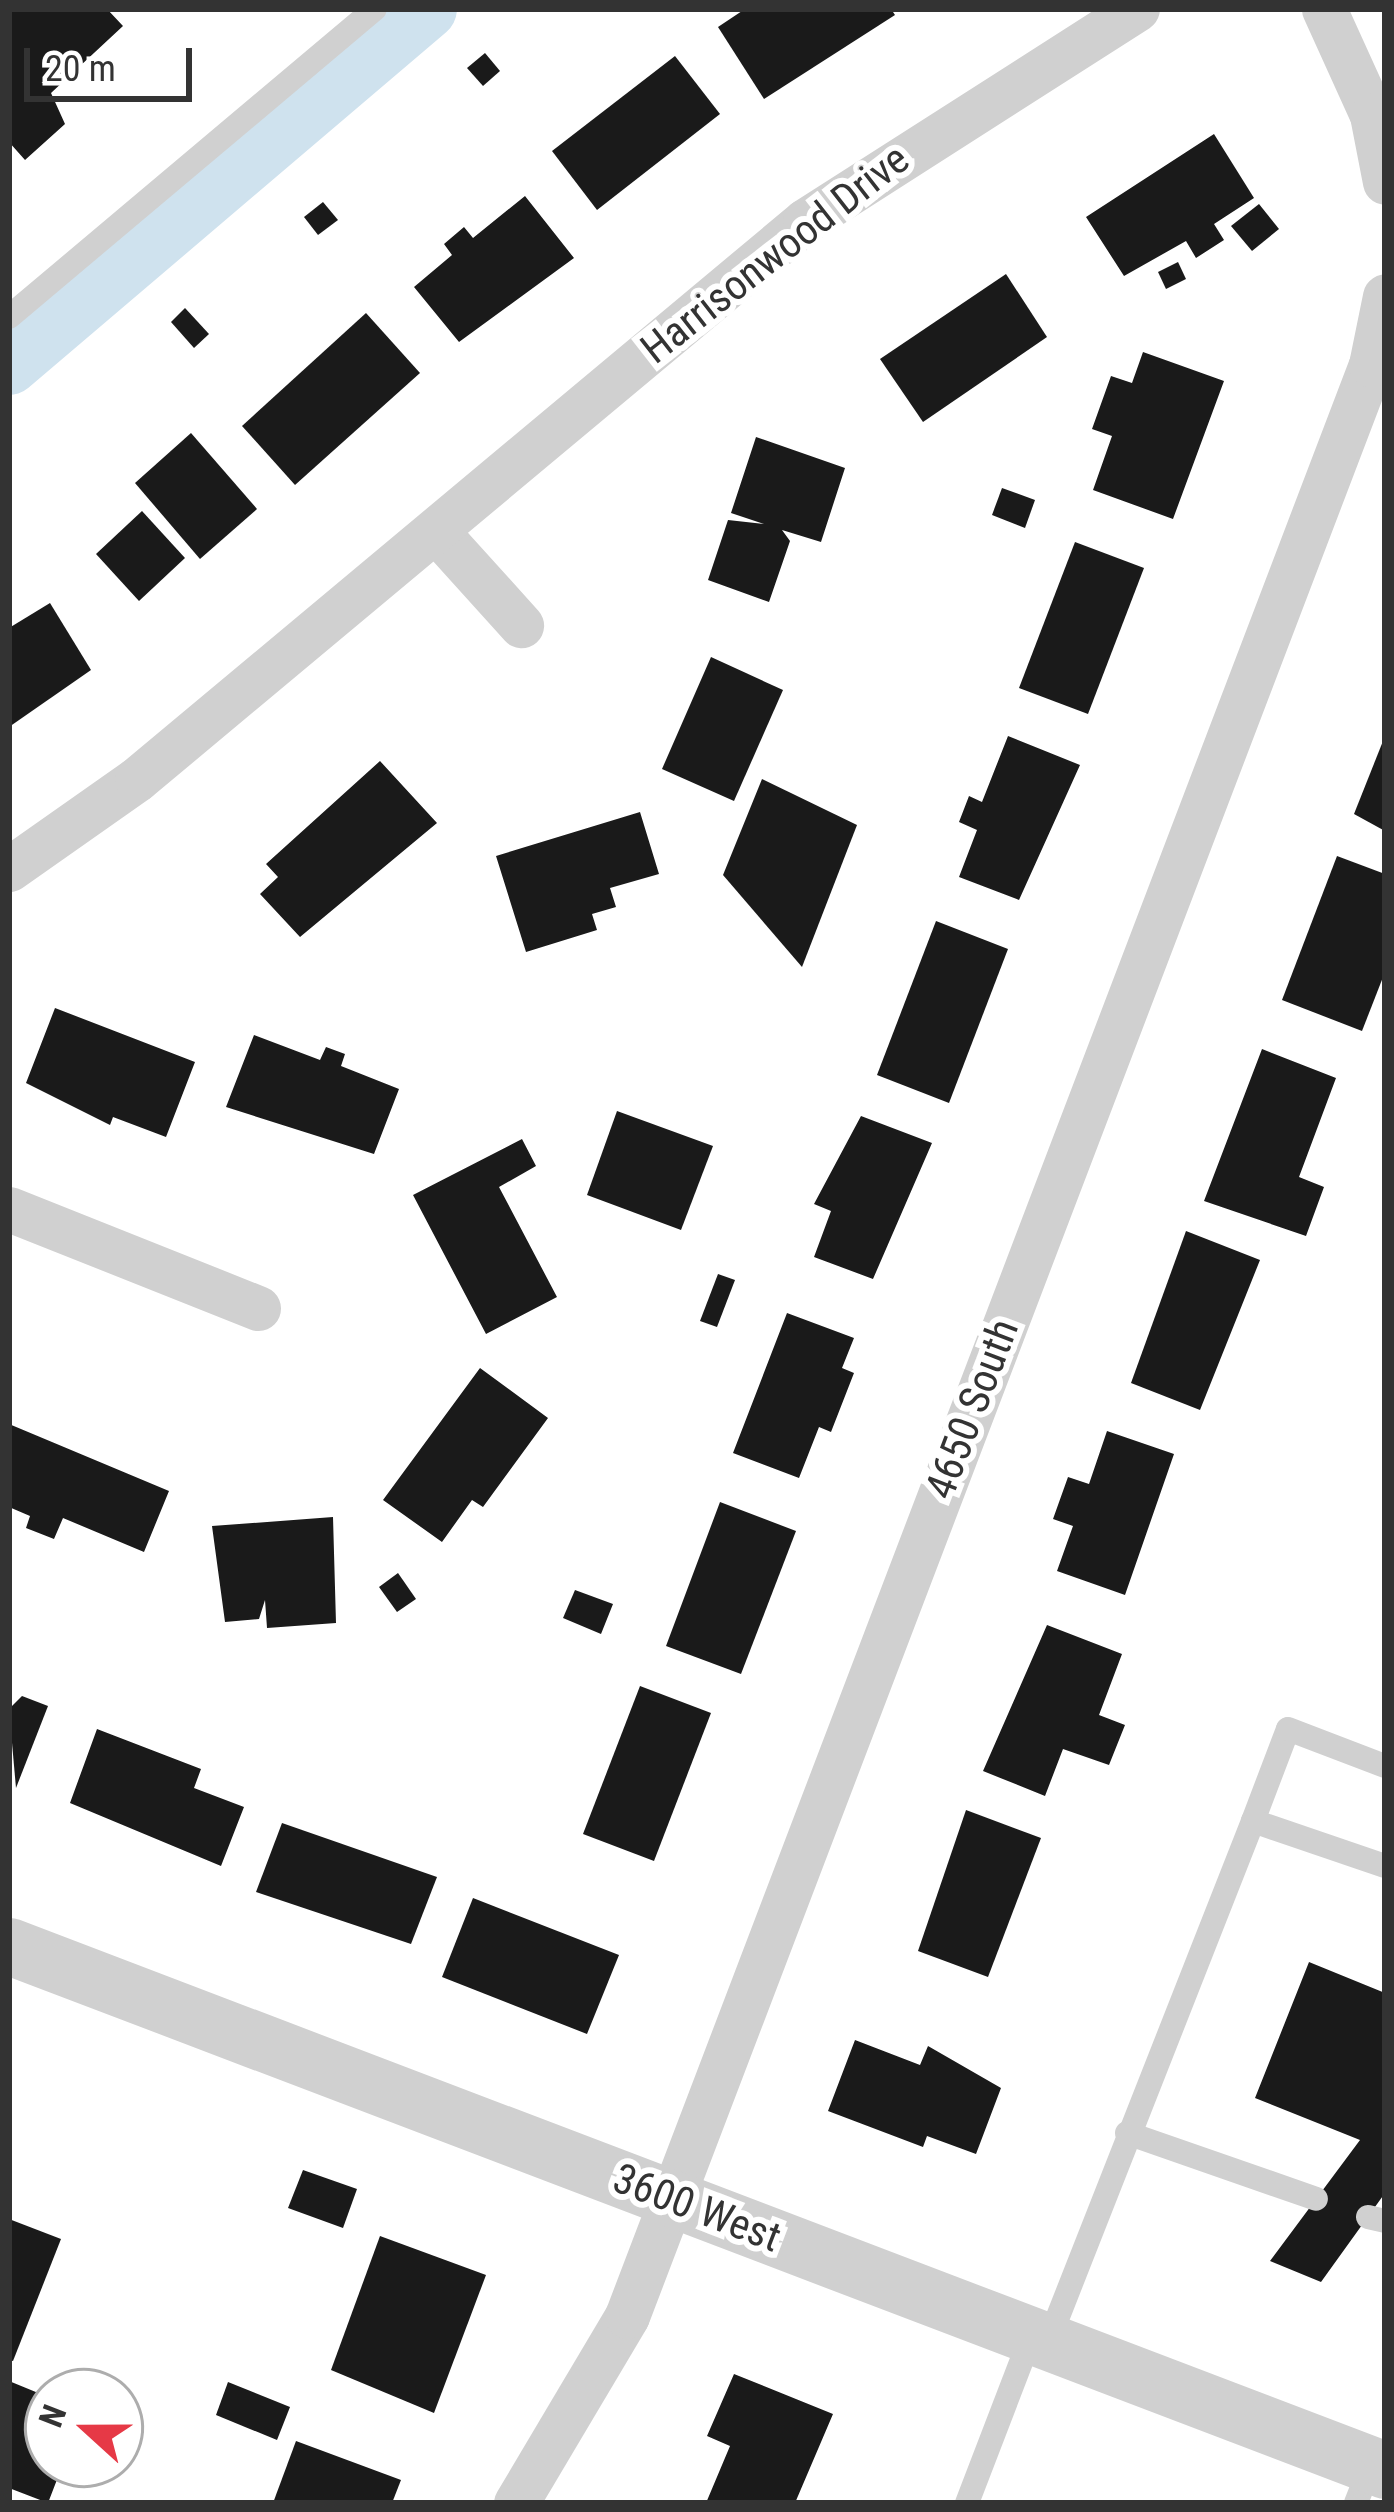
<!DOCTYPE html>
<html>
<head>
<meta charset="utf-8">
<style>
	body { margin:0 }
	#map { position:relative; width:1394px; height:2512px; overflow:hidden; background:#fff; font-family:"Roboto Condensed",sans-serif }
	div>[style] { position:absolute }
	.canal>* { height:60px; margin:-30px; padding:0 30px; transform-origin:30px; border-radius:30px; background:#cfe2ee }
	.building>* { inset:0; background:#1a1a1a }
	.service>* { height:24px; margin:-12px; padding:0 12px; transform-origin:12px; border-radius:12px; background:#d0d0d0 }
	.minor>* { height:45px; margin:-22.5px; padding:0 22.5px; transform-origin:22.5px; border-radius:22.5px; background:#d0d0d0 }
	.tertiary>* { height:57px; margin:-28.5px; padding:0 28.5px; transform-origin:28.5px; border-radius:28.5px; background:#d0d0d0 }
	span { translate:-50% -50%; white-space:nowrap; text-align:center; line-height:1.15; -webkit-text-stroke:12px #fff; paint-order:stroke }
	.street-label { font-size:42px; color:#333 }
	.frame { position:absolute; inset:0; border:12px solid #333; pointer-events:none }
	.north { position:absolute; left:24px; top:2368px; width:120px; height:120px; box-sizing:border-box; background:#fff; border:3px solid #adadad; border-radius:50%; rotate:291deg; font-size:33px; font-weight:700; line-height:48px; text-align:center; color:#333 }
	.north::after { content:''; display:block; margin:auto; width:42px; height:54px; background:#e63946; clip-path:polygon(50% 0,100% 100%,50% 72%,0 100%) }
	.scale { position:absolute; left:24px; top:48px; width:168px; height:54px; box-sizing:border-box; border:6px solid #333; border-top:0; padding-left:15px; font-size:36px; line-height:42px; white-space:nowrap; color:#333; -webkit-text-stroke:9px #fff; paint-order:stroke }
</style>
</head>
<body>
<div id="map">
	<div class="canal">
		<div style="left:9px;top:365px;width:549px;rotate:-40.42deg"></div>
	</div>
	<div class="building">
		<div style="clip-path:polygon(9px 9px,107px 9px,123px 26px,51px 93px,65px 124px,25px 160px,9px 142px)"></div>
		<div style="clip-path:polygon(745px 9px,891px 9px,895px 15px,764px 99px,718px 27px)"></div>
		<div style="clip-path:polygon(485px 53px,500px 71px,483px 86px,467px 68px)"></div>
		<div style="clip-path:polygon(675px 56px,720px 114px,597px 210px,552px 151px)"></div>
		<div style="clip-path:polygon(1214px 134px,1254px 198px,1214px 224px,1224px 240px,1196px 258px,1186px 241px,1124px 276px,1086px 217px)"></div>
		<div style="clip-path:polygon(525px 196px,574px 258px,459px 342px,414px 287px,452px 255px,444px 244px,464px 227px,473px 238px)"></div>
		<div style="clip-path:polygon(323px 202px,338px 220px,318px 235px,304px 217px)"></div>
		<div style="clip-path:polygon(1259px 204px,1279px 229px,1252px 251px,1231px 226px)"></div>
		<div style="clip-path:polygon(1178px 262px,1186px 279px,1166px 289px,1158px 272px)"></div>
		<div style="clip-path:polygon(1006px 274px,1047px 337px,923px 422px,880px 359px)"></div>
		<div style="clip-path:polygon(185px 308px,209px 334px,194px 348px,171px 322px)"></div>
		<div style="clip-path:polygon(366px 313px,420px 373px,295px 485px,242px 426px)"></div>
		<div style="clip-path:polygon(1143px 352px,1224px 381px,1173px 519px,1093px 490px,1112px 436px,1092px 429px,1111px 376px,1132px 383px)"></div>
		<div style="clip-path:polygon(191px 433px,257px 509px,200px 559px,135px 483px)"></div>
		<div style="clip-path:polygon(756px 437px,845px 468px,821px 542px,782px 530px,790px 541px,769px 602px,708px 580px,728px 520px,764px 524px,731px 513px)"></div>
		<div style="clip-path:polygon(1002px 488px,1035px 500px,1025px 528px,992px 515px)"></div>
		<div style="clip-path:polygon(142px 511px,185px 558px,139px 601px,96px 554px)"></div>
		<div style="clip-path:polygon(1075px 542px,1144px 568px,1088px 714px,1019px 688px)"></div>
		<div style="clip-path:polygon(50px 603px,91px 670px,9px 727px,9px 628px)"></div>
		<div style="clip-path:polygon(711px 657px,783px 690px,734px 801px,662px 769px)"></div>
		<div style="clip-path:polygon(1008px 736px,1080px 765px,1019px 900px,959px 877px,977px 830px,959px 822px,969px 796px,982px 802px)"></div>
		<div style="clip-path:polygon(1385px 736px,1385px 831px,1354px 814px)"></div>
		<div style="clip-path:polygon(380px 761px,437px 823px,300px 937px,260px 894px,278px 877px,266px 864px)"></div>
		<div style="clip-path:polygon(762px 779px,857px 825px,802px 967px,723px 875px)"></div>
		<div style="clip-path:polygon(640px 812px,659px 874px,610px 888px,616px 907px,592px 914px,597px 930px,526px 952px,496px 856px)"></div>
		<div style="clip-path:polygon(1337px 856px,1385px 874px,1385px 972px,1362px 1031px,1282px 1000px)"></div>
		<div style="clip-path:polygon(936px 921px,1008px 949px,949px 1103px,877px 1075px)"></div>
		<div style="clip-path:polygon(55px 1008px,195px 1062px,166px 1137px,113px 1117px,110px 1125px,26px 1083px)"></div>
		<div style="clip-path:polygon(254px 1035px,320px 1060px,326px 1047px,345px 1054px,341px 1066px,399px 1089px,374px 1154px,226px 1107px)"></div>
		<div style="clip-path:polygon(1262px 1049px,1336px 1078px,1299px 1177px,1324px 1187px,1306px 1236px,1204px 1201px)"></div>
		<div style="clip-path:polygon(617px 1111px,713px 1146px,681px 1230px,587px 1195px)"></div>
		<div style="clip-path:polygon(861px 1116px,932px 1143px,873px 1279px,814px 1257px,831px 1211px,814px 1204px)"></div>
		<div style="clip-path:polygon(522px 1139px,536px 1166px,499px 1187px,557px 1297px,486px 1334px,413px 1195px)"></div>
		<div style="clip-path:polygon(1186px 1231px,1260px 1260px,1200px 1410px,1131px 1383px)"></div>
		<div style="clip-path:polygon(718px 1274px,735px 1280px,717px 1327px,700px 1321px)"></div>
		<div style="clip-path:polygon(787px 1313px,854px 1338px,842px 1368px,854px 1373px,831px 1432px,819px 1427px,799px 1478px,733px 1453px)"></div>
		<div style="clip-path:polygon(480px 1368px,548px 1418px,483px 1507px,472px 1500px,442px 1542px,383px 1500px)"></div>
		<div style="clip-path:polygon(9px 1424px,169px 1491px,144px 1552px,63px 1518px,54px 1539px,26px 1528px,30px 1516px,9px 1507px)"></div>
		<div style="clip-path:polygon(1107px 1431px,1174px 1454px,1125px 1595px,1057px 1571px,1073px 1526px,1053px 1519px,1068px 1477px,1089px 1484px)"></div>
		<div style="clip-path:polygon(720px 1502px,796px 1531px,741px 1674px,666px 1646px)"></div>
		<div style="clip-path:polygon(333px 1517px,336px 1623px,267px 1628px,265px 1600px,259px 1619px,225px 1622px,212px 1526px)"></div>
		<div style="clip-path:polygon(398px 1573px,416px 1599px,397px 1612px,379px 1587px)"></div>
		<div style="clip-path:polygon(575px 1590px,613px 1604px,601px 1634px,563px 1618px)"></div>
		<div style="clip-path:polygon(1047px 1625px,1122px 1654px,1099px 1715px,1125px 1725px,1109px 1765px,1063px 1749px,1045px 1796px,983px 1771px)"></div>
		<div style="clip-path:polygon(640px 1686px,711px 1713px,654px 1861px,583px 1834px)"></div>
		<div style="clip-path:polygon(22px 1696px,48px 1706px,16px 1788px,9px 1709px)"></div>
		<div style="clip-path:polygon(97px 1729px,201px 1769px,194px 1788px,244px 1807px,221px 1866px,70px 1803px)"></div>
		<div style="clip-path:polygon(966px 1810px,1041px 1838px,988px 1977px,918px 1951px)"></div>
		<div style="clip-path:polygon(282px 1823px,437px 1877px,411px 1944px,256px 1892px)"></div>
		<div style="clip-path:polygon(473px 1898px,619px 1955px,587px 2034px,442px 1977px)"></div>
		<div style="clip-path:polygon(1309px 1962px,1385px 1993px,1385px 2193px,1321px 2282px,1270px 2261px,1360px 2140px,1255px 2098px)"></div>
		<div style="clip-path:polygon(855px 2040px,920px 2065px,928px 2046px,1001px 2088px,976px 2154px,927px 2136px,923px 2147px,828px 2111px)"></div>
		<div style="clip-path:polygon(303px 2170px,357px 2189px,343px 2228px,288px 2208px)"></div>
		<div style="clip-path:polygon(9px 2219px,61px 2239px,13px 2361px,9px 2360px)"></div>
		<div style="clip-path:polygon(380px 2236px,486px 2275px,434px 2413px,331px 2370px)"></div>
		<div style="clip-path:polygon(734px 2374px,833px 2414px,795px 2503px,706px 2503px,730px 2446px,707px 2436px)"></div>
		<div style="clip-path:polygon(9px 2381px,48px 2397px,48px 2464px,63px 2464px,48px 2503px,9px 2488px)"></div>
		<div style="clip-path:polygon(228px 2382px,290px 2407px,277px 2440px,216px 2415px)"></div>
		<div style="clip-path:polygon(296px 2441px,401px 2480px,392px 2503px,273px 2503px)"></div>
	</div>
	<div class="service">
		<div style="left:9px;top:317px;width:478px;rotate:-40.1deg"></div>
		<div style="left:1253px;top:1821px;width:98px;rotate:-69.2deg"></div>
		<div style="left:1288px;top:1729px;width:104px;rotate:20.9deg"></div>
		<div style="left:1127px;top:2133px;width:200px;rotate:19.2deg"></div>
		<div style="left:1368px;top:2217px;width:17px;rotate:13deg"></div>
		<div style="left:1048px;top:2342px;width:560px;rotate:-68.52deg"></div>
		<div style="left:1253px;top:1821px;width:139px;rotate:18.8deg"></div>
		<div style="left:967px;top:2503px;width:179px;rotate:-69deg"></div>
		<div style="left:1356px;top:2503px;width:41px;rotate:-68.5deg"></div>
	</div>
	<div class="minor">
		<div style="left:1324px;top:9px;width:116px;rotate:65.6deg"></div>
		<div style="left:1372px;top:115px;width:68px;rotate:79deg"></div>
		<div style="left:436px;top:531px;width:127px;rotate:47.9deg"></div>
		<div style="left:9px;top:869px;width:156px;rotate:-35.1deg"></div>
		<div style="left:137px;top:779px;width:870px;rotate:-39.87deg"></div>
		<div style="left:805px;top:221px;width:394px;rotate:-32.6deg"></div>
		<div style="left:9px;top:1209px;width:268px;rotate:21.7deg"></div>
		<div style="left:516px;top:2503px;width:217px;rotate:-59.3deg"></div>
		<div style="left:627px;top:2316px;width:2088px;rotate:-69.13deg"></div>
		<div style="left:1371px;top:365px;width:70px;rotate:-78.5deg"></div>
	</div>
	<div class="tertiary">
		<div style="left:9px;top:1946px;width:1472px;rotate:20.85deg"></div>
	</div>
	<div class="street-label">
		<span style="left:775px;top:254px;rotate:-38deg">Harrisonwood Drive</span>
		<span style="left:972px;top:1409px;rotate:-69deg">4650 South</span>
		<span style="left:697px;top:2208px;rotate:21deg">3600 West</span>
	</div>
	<div class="frame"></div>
	<div class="north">N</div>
	<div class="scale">20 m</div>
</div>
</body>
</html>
